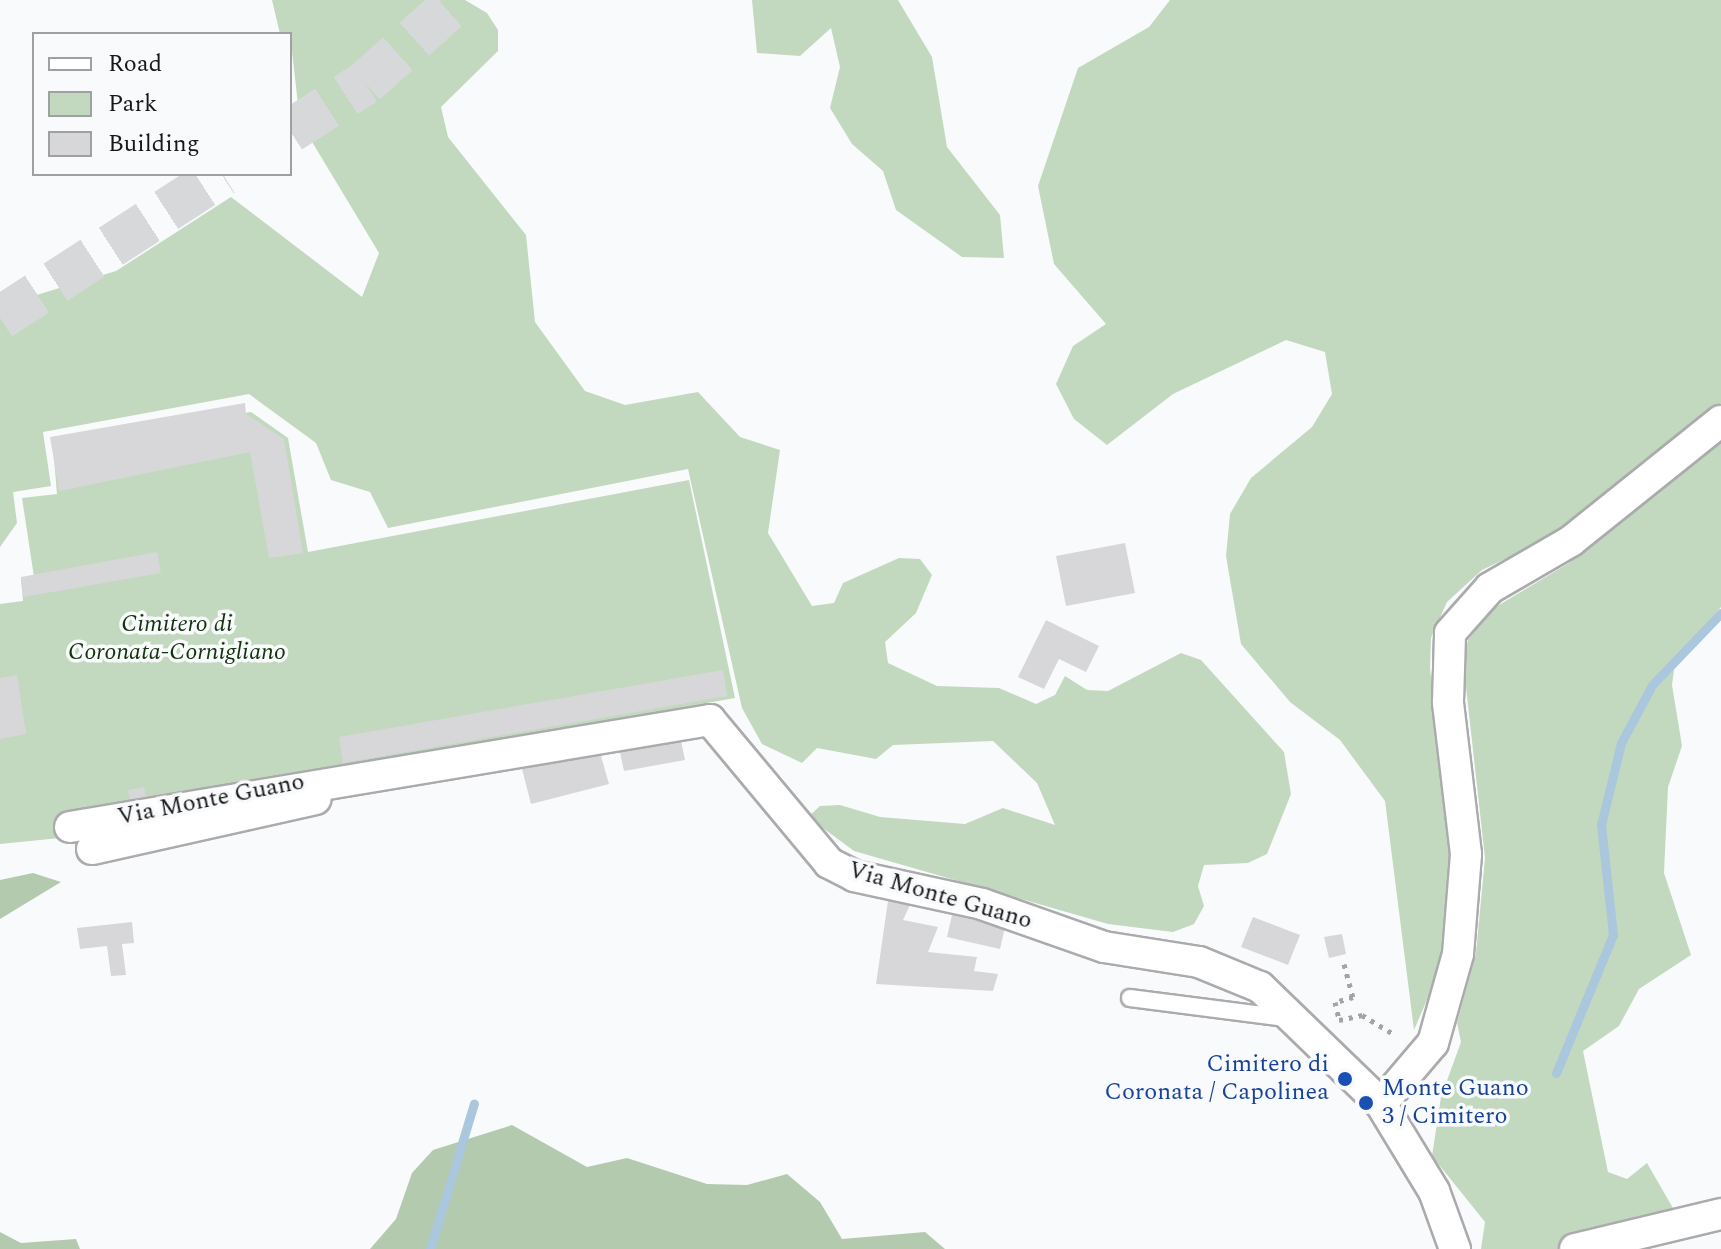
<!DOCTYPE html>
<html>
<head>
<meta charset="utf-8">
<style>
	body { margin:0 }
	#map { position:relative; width:1721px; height:1249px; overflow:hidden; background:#f9fafc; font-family:Spectral,serif }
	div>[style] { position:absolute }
	.green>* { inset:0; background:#c2d9bf }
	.forest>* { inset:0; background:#b3caaf }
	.stream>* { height:9px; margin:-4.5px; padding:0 4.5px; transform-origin:4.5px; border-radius:4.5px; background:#aac7dd }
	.building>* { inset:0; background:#d7d7d9 }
	.primary-tunnel>* { height:44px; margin-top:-22px; transform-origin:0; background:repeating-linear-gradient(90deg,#d7d8da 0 44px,transparent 0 66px) }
	.path>* { height:5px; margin-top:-2.5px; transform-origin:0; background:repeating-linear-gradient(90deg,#a4a4a6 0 4px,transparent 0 10px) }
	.roads { filter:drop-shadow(2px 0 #ababae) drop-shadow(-2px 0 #ababae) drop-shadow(0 2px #ababae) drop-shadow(0 -2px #ababae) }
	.lane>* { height:16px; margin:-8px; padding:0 8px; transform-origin:8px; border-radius:8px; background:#fff }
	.street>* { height:30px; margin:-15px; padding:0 15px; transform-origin:15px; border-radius:15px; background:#fff }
	.dots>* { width:22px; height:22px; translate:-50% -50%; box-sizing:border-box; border:4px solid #f9fafc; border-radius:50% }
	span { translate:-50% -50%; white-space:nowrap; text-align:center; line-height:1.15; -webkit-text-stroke:7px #f9fafc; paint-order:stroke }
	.park-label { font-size:24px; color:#13330d; font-style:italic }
	.street-label { font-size:24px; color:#181819 }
	.transit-label { font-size:24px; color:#164399 }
	.right { translate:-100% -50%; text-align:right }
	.left { translate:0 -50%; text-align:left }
	.legend { position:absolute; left:32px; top:32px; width:260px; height:144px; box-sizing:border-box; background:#f9fafc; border:2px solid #9fa0a1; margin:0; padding:10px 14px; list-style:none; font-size:24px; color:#181819 }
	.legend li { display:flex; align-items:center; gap:16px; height:40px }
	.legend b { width:40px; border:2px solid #9fa0a1 }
</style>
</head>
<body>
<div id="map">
	<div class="green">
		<div style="clip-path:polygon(272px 0,465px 0,487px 13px,498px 30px,498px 51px,441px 107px,448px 137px,526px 235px,535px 322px,585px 391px,625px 405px,698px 392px,740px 437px,780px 450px,768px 533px,812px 606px,834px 603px,843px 583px,899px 558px,920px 559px,932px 575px,916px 613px,885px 642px,888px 663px,937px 686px,999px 688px,1036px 704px,1055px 695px,1065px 676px,1087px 690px,1108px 691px,1181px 653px,1201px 660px,1284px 752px,1291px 794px,1267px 854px,1248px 863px,1204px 865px,1198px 886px,1204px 906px,1194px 924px,1173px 932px,1108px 924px,854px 851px,808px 817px,820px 806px,840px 805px,880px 817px,965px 824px,1003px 808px,1055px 825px,1037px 783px,993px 741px,893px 745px,876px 759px,817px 748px,802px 763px,762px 744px,742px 708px,688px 469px,388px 528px,370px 492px,331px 480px,316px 443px,249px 394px,43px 432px,51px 486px,13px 492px,17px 523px,0 547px,0 306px,116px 271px,231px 197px,362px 297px,379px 253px,300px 122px,290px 34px,280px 34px)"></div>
		<div style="clip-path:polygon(752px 0,898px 0,932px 57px,947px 147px,1000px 215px,1004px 258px,962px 257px,896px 210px,883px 171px,852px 144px,830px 108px,840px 67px,831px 28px,800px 56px,757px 53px)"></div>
		<div style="clip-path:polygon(1170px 0,1721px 0,1721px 403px,1568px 529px,1482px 570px,1447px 602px,1431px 638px,1430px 669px,1456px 883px,1445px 958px,1414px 1030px,1385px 801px,1340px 740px,1290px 702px,1241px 644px,1226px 556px,1230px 514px,1251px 478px,1312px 427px,1332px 394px,1325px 352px,1286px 340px,1173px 394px,1107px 445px,1074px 419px,1056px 384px,1073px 346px,1106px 324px,1054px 264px,1038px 186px,1078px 68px,1149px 27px)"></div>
		<div style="clip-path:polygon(251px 412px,288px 438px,308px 552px,689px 480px,735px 698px,193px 795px,70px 837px,0 844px,0 604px,23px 601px,21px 579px,34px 577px,22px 498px,57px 494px,53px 447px)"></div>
		<div style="clip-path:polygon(1721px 437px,1721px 607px,1675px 662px,1672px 685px,1682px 746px,1668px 787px,1664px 873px,1691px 955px,1639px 989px,1619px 1026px,1583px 1051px,1608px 1172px,1627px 1179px,1647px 1163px,1677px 1215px,1560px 1249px,1481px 1249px,1485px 1222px,1432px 1156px,1441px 1097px,1461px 1042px,1457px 1023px,1476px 953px,1485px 858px,1463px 660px,1468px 640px,1494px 608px,1569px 563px)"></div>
	</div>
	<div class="forest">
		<div style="clip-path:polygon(33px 873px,61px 882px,0 919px,0 880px)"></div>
		<div style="clip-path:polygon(512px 1125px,587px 1167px,627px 1158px,707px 1184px,747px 1185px,787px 1174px,820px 1202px,842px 1239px,925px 1232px,945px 1249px,370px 1249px,396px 1219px,412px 1173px,433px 1150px)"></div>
		<div style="clip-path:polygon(0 1232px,21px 1243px,76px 1239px,80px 1249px,0 1249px)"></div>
	</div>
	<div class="stream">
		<div style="left:1556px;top:1073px;width:149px;rotate:-67.6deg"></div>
		<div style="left:1613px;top:935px;width:111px;rotate:-96.2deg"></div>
		<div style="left:1601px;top:825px;width:84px;rotate:-76.3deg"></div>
		<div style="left:1621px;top:743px;width:66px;rotate:-61.9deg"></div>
		<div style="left:1652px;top:685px;width:100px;rotate:-46.2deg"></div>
		<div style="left:430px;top:1249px;width:152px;rotate:-73.2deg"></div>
	</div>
	<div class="building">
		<div style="clip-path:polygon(245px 403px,246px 414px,284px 439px,303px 553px,269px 558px,250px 452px,59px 491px,50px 437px)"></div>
		<div style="clip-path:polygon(1125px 543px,1135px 593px,1066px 606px,1056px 556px)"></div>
		<div style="clip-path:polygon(157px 552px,161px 573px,23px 597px,21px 577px)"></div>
		<div style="clip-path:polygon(1046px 620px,1099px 646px,1086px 672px,1059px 659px,1044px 689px,1018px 677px)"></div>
		<div style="clip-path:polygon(723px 670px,727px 696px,343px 763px,339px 737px)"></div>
		<div style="clip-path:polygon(17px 675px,26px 734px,0 739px,0 678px)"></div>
		<div style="clip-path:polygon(680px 736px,685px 760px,624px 771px,617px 738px)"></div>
		<div style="clip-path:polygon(599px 749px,609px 784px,531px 804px,522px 769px)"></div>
		<div style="clip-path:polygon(144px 787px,147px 802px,131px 805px,128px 790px)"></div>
		<div style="clip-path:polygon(889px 894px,911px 903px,903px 920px,938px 927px,928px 952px,977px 957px,974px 971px,998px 974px,993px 991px,876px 984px)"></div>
		<div style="clip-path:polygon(952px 915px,1005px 927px,1000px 949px,947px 937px)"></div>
		<div style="clip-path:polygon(1253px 917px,1300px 935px,1288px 965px,1241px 947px)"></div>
		<div style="clip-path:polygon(132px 922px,134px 943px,122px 944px,126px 975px,111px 976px,107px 946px,80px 949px,77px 928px)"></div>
		<div style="clip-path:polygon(1342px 934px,1346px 954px,1329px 958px,1324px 937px)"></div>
	</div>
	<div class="primary-tunnel">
		<div style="left:290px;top:131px;width:89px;rotate:-32.6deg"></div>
		<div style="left:365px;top:83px;width:125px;rotate:-41.7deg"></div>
		<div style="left:0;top:318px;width:265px;rotate:-32.9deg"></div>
	</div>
	<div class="path">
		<div style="left:1344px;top:964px;width:34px;rotate:75deg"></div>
		<div style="left:1353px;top:997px;width:19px;rotate:164deg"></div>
		<div style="left:1335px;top:1002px;width:18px;rotate:77deg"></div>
		<div style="left:1339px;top:1020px;width:24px;rotate:-12deg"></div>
		<div style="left:1362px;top:1015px;width:39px;rotate:31deg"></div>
	</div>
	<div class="roads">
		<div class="lane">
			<div style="left:1130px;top:998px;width:157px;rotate:7.3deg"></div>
		</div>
		<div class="street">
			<div style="left:70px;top:827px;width:649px;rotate:-9.49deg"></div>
			<div style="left:710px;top:720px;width:186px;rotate:50.2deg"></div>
			<div style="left:829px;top:863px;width:28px;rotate:27deg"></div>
			<div style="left:854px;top:876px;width:131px;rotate:12.3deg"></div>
			<div style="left:982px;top:904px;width:129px;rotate:19.4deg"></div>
			<div style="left:1104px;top:947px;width:96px;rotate:9deg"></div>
			<div style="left:1199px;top:962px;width:66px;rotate:22.3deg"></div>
			<div style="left:1260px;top:987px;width:168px;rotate:44deg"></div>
			<div style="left:1381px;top:1104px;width:102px;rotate:58.7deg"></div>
			<div style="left:1434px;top:1191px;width:62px;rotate:70.1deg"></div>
			<div style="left:92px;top:849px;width:229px;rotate:-12.6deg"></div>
			<div style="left:1381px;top:1104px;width:80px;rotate:-49.6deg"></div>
			<div style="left:1433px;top:1043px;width:92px;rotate:-74.3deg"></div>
			<div style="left:1458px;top:954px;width:100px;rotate:-85.4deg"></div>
			<div style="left:1466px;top:854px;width:153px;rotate:-96.8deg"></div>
			<div style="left:1448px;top:702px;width:69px;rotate:-88.3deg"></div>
			<div style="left:1450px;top:633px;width:60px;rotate:-48.4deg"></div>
			<div style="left:1490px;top:588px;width:94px;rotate:-30.1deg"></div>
			<div style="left:1571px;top:541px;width:192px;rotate:-38.7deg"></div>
			<div style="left:1575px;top:1249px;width:150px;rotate:-13.5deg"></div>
		</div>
	</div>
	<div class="dots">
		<div style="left:1345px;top:1079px;background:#1a4fb4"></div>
		<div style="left:1366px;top:1103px;background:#1a4fb4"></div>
	</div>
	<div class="park-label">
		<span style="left:177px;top:639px">Cimitero di<br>Coronata-Cornigliano</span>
	</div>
	<div class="street-label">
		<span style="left:211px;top:800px;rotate:-11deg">Via Monte Guano</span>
		<span style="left:940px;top:896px;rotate:16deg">Via Monte Guano</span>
	</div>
	<div class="transit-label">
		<span class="right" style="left:1329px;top:1079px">Cimitero di<br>Coronata / Capolinea</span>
		<span class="left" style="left:1382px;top:1103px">Monte Guano<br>3 / Cimitero</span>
	</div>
	<ul class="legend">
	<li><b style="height:10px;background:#fff"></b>Road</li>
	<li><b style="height:22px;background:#c2d9bf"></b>Park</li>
	<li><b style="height:22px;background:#d7d7d9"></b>Building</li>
	</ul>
</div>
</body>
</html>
